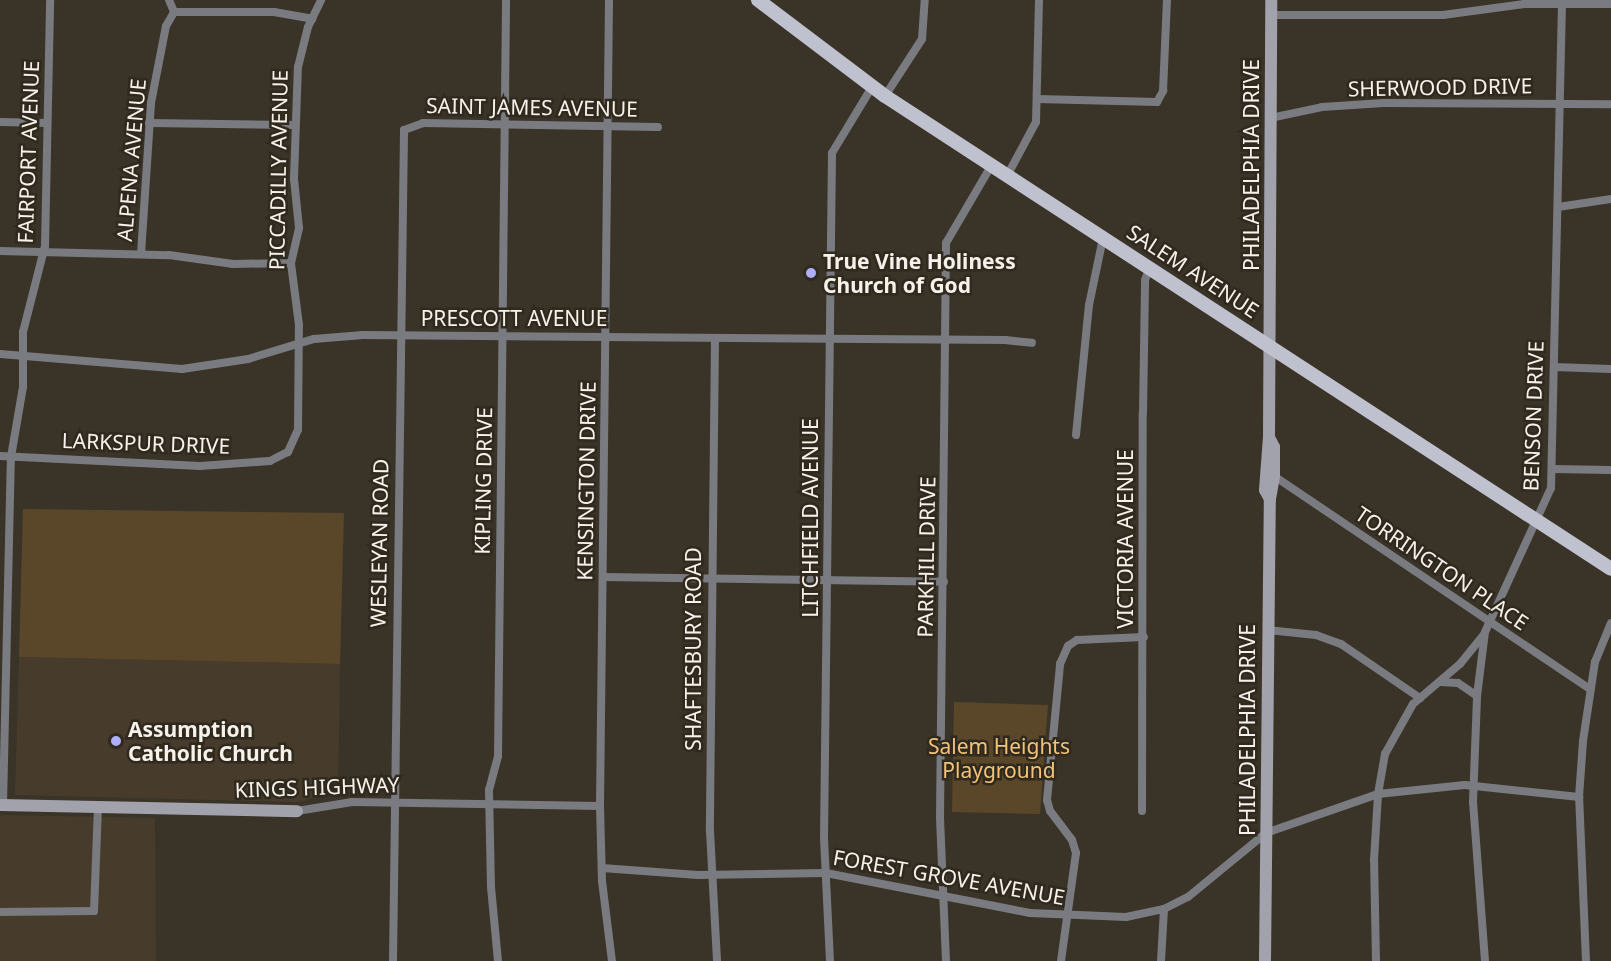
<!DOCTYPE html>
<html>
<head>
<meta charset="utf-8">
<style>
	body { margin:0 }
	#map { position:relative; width:1611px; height:961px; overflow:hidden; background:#3a3328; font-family:"Noto Sans",sans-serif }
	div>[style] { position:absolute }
	.built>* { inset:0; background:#473c2c }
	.green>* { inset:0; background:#5a472a }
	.street>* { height:8px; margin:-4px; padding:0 4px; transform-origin:4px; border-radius:4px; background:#7a7b81 }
	.secondary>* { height:12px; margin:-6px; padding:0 6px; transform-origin:6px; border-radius:6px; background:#a2a2ac }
	.primary>* { height:14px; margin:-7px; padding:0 7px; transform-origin:7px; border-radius:7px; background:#c0c1ce }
	.dots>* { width:16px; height:16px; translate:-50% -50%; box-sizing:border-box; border:3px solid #30291e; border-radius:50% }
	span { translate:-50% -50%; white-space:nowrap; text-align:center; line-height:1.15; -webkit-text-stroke:5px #30291e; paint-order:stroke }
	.street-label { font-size:21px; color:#f6f2eb }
	.poi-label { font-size:21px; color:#f6f2eb; font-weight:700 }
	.left { translate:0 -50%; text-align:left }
	.park-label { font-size:21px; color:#f2c378 }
</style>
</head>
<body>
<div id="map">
	<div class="built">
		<div style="clip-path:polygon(19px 657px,340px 664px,338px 792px,297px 802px,15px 795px)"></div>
		<div style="clip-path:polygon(0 815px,155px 818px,156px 961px,0 961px)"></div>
	</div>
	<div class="green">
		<div style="clip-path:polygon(23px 509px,344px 513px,340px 664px,19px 657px)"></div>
		<div style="clip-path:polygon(954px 702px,1048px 705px,1040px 814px,952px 812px)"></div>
	</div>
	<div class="street">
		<div style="left:169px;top:0;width:13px;rotate:67deg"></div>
		<div style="left:609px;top:0;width:806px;rotate:90.64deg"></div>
		<div style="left:600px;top:806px;width:75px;rotate:88.5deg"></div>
		<div style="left:602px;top:881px;width:81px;rotate:82.9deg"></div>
		<div style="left:174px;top:12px;width:100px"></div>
		<div style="left:274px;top:12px;width:39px;rotate:10deg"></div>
		<div style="left:1271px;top:15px;width:172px"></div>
		<div style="left:1443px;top:15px;width:82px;rotate:-7.7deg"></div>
		<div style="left:1524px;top:4px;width:87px"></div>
		<div style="left:885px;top:96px;width:68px;rotate:-57deg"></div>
		<div style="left:922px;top:39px;width:39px;rotate:-86deg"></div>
		<div style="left:1037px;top:99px;width:120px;rotate:1.4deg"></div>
		<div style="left:1157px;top:102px;width:13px;rotate:-61deg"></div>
		<div style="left:1163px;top:91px;width:91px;rotate:-87.5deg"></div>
		<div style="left:1270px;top:118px;width:53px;rotate:-11.9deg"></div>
		<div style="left:1322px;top:107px;width:62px;rotate:-3.7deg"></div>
		<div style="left:1384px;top:103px;width:227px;rotate:0.3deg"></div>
		<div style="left:0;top:122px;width:47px;rotate:1.2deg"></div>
		<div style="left:149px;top:123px;width:145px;rotate:0.8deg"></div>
		<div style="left:1007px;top:176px;width:61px;rotate:-61.8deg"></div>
		<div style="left:1036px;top:122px;width:122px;rotate:-88.6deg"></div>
		<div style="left:1558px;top:207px;width:54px;rotate:-8.6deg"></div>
		<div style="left:0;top:251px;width:169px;rotate:1.4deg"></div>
		<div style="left:169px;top:255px;width:65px;rotate:8deg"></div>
		<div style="left:233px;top:264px;width:58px;rotate:-1deg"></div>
		<div style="left:141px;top:254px;width:151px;rotate:-86.2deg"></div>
		<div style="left:151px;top:103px;width:78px;rotate:-79deg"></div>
		<div style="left:166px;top:26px;width:16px;rotate:-60deg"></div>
		<div style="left:715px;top:338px;width:493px;rotate:90.6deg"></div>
		<div style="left:710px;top:831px;width:130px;rotate:86.9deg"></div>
		<div style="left:0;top:354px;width:183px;rotate:4.7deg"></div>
		<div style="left:182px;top:369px;width:67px;rotate:-8.6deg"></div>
		<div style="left:248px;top:359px;width:69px;rotate:-16.9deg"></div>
		<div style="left:314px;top:339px;width:49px;rotate:-4.7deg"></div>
		<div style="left:363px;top:335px;width:642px;rotate:0.45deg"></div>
		<div style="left:1005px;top:340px;width:27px;rotate:6deg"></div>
		<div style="left:1554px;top:367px;width:57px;rotate:2deg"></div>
		<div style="left:1076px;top:435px;width:131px;rotate:-84.3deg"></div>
		<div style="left:1089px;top:305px;width:68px;rotate:-78.2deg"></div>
		<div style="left:0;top:456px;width:200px;rotate:2.9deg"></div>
		<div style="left:200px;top:466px;width:70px;rotate:-4.1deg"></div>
		<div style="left:270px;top:461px;width:20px;rotate:-27deg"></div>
		<div style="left:288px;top:452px;width:24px;rotate:-66deg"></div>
		<div style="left:298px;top:430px;width:105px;rotate:-89.5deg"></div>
		<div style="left:299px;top:325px;width:63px;rotate:-97.4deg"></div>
		<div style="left:291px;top:263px;width:36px;rotate:-77deg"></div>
		<div style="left:299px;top:228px;width:49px;rotate:-95.8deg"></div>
		<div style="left:294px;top:179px;width:112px;rotate:-88deg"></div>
		<div style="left:298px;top:67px;width:41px;rotate:-76deg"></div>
		<div style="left:308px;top:27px;width:30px;rotate:-64deg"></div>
		<div style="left:1553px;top:469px;width:58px;rotate:1deg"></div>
		<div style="left:1274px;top:476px;width:381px;rotate:34deg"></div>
		<div style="left:603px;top:577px;width:341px;rotate:0.8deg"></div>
		<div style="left:1267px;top:630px;width:49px;rotate:5.8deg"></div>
		<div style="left:1316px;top:635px;width:27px;rotate:20deg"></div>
		<div style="left:1341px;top:644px;width:96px;rotate:34.4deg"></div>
		<div style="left:1440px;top:682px;width:18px;rotate:3deg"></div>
		<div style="left:1458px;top:683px;width:23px;rotate:34deg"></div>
		<div style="left:3px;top:805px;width:348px;rotate:-88.7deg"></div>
		<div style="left:11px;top:457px;width:71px;rotate:-80.3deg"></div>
		<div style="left:23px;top:387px;width:55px;rotate:-90deg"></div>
		<div style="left:23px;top:332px;width:89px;rotate:-75.7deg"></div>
		<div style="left:45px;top:246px;width:246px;rotate:-88.8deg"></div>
		<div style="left:297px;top:811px;width:56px;rotate:-9.3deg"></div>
		<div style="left:352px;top:802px;width:248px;rotate:0.9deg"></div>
		<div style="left:1142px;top:811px;width:398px;rotate:-89.9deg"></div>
		<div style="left:1143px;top:413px;width:133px;rotate:-89.1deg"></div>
		<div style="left:1145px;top:280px;width:14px;rotate:-69deg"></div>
		<div style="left:602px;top:868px;width:96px;rotate:4.2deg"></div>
		<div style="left:698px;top:875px;width:128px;rotate:-0.9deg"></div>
		<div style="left:826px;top:873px;width:208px;rotate:11.1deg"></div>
		<div style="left:1030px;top:913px;width:96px;rotate:2.4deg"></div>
		<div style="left:1126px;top:917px;width:39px;rotate:-12deg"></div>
		<div style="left:1164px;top:909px;width:27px;rotate:-27deg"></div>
		<div style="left:1188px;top:897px;width:101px;rotate:-39.4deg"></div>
		<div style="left:1266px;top:833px;width:119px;rotate:-19.2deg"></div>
		<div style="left:1378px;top:794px;width:87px;rotate:-5.9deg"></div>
		<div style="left:1465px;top:785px;width:115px;rotate:6deg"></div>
		<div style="left:0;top:912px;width:94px;rotate:-0.6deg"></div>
		<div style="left:94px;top:911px;width:103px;rotate:-87.8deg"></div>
		<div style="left:393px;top:961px;width:831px;rotate:-89.24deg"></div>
		<div style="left:404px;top:130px;width:20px;rotate:-20deg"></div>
		<div style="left:423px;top:123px;width:235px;rotate:1deg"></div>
		<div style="left:498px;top:961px;width:74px;rotate:-95.4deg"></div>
		<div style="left:491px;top:887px;width:97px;rotate:-91.2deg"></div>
		<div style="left:489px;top:790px;width:35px;rotate:-75deg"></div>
		<div style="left:498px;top:756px;width:756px;rotate:-89.39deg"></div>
		<div style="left:830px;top:961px;width:123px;rotate:-92.8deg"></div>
		<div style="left:824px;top:838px;width:685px;rotate:-89.33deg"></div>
		<div style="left:832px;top:153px;width:77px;rotate:-58.8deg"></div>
		<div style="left:946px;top:961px;width:143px;rotate:-92.4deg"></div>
		<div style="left:940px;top:818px;width:575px;rotate:-89.4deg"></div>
		<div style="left:946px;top:243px;width:89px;rotate:-59.7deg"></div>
		<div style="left:1061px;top:961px;width:109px;rotate:-82.1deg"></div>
		<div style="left:1076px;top:853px;width:14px;rotate:-107deg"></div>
		<div style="left:1072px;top:840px;width:36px;rotate:-127deg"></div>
		<div style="left:1050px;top:811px;width:11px;rotate:-105deg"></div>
		<div style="left:1047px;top:800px;width:137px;rotate:-84.5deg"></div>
		<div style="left:1060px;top:664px;width:20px;rotate:-66deg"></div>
		<div style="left:1068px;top:646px;width:11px;rotate:-34deg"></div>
		<div style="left:1077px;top:640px;width:67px;rotate:-2.6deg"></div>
		<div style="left:1161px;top:961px;width:52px;rotate:-86.7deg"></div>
		<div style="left:1376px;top:961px;width:101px;rotate:-91.1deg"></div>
		<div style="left:1374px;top:860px;width:66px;rotate:-86.5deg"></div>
		<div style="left:1378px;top:794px;width:41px;rotate:-80.1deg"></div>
		<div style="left:1385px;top:754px;width:57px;rotate:-60.8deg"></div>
		<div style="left:1413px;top:704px;width:62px;rotate:-40.4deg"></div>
		<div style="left:1460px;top:664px;width:38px;rotate:-51deg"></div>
		<div style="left:1485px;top:961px;width:159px;rotate:-94.3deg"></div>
		<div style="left:1473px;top:802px;width:106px;rotate:-87.8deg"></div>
		<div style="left:1477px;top:696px;width:64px;rotate:-82.9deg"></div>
		<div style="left:1485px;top:632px;width:158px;rotate:-65.4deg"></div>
		<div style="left:1551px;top:488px;width:488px;rotate:-88.7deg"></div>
		<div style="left:1586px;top:961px;width:164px;rotate:-92.4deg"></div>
		<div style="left:1579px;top:797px;width:56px;rotate:-85.9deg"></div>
		<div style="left:1583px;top:741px;width:80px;rotate:-81.4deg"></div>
		<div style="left:1595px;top:662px;width:42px;rotate:-67.7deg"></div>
	</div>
	<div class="secondary">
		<div style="left:1270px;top:499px;width:10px;rotate:-119deg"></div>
		<div style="left:1265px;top:490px;width:53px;rotate:-85.7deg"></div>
		<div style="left:1269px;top:437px;width:437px;rotate:-89.7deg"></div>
		<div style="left:0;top:805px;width:297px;rotate:1.2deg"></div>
		<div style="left:1265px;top:961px;width:462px;rotate:-89.4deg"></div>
		<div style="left:1270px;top:499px;width:23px;rotate:-80deg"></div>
		<div style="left:1274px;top:476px;width:29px;rotate:-90deg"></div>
		<div style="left:1274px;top:447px;width:11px;rotate:-117deg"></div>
	</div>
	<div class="primary">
		<div style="left:758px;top:0;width:159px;rotate:37.1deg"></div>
		<div style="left:885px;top:96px;width:866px;rotate:33.08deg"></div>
	</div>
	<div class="dots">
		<div style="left:811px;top:273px;background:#adaffb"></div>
		<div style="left:116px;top:741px;background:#adaffb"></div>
	</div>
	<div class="street-label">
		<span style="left:1440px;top:87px;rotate:-1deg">SHERWOOD DRIVE</span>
		<span style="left:532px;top:107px;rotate:1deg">SAINT JAMES AVENUE</span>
		<span style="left:28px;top:152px;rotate:-88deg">FAIRPORT AVENUE</span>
		<span style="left:131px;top:160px;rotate:-85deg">ALPENA AVENUE</span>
		<span style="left:1251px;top:165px;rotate:-90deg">PHILADELPHIA DRIVE</span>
		<span style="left:278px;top:170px;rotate:-89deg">PICCADILLY AVENUE</span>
		<span style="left:1193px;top:271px;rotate:33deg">SALEM AVENUE</span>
		<span style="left:514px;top:318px">PRESCOTT AVENUE</span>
		<span style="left:1533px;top:416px;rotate:-88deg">BENSON DRIVE</span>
		<span style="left:146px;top:443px;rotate:2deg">LARKSPUR DRIVE</span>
		<span style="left:483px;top:481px;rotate:-89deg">KIPLING DRIVE</span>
		<span style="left:586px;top:481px;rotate:-89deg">KENSINGTON DRIVE</span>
		<span style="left:810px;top:518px;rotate:-90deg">LITCHFIELD AVENUE</span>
		<span style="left:1125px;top:539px;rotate:-90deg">VICTORIA AVENUE</span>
		<span style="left:379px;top:543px;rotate:-89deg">WESLEYAN ROAD</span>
		<span style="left:926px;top:557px;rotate:-89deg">PARKHILL DRIVE</span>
		<span style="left:1442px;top:568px;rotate:34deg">TORRINGTON PLACE</span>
		<span style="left:693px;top:649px;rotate:-90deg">SHAFTESBURY ROAD</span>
		<span style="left:1247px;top:730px;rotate:-90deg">PHILADELPHIA DRIVE</span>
		<span style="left:317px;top:787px;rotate:-2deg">KINGS HIGHWAY</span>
		<span style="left:949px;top:877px;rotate:10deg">FOREST GROVE AVENUE</span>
	</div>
	<div class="poi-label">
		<span class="left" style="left:823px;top:273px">True Vine Holiness<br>Church of God</span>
		<span class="left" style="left:128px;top:741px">Assumption<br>Catholic Church</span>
	</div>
	<div class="park-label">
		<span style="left:999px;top:758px">Salem Heights<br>Playground</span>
	</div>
</div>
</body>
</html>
